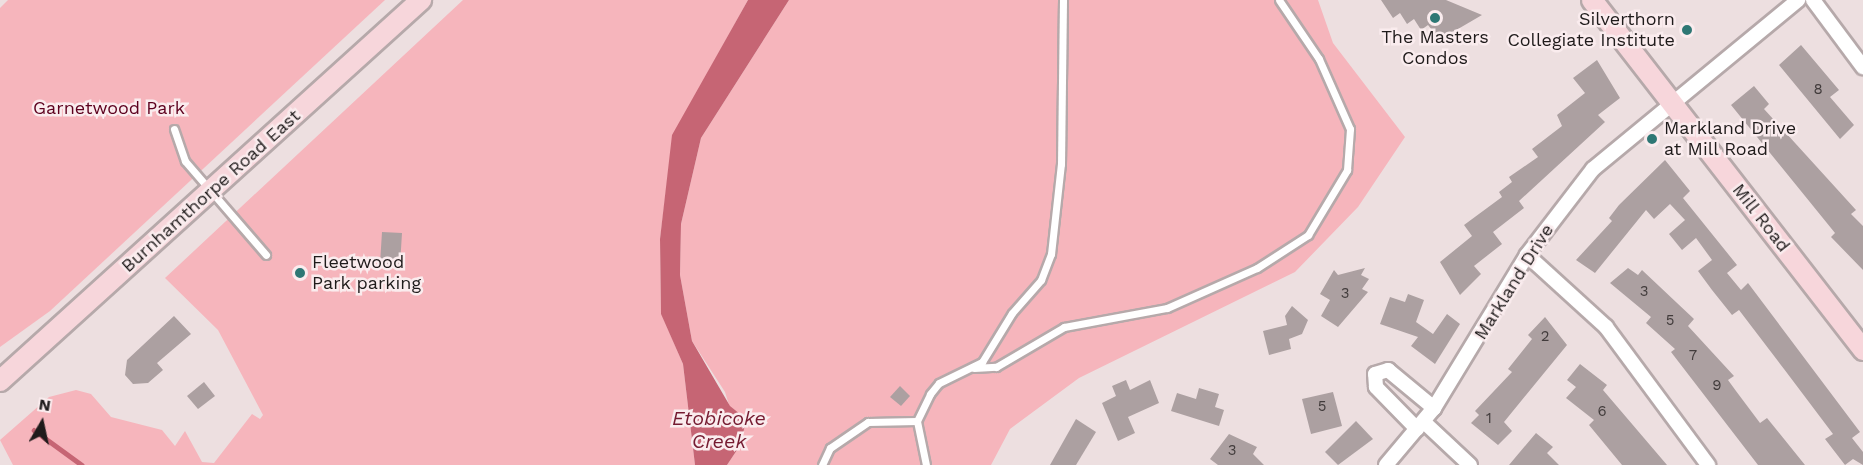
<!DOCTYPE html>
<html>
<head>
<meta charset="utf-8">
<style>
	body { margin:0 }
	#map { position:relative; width:1863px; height:465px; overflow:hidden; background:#eddfe0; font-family:"Work Sans",sans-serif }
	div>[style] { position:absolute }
	.green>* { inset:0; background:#f6b5bc }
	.water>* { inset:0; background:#c66574 }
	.stream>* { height:4.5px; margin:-2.25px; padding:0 2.25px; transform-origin:2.25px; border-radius:2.25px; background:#c66574 }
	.building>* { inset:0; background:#aca0a1 }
	.roads { filter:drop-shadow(2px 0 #b6a9aa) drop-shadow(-2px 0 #b6a9aa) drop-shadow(0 2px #b6a9aa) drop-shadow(0 -2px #b6a9aa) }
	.lane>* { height:7px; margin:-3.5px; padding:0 3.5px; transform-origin:3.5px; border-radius:3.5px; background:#fff }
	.street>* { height:14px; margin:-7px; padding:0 7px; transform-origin:7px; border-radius:7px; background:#fff }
	.secondary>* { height:20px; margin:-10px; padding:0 10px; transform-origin:10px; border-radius:10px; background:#f7d6db }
	.dots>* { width:16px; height:16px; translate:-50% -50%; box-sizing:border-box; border:3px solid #faecee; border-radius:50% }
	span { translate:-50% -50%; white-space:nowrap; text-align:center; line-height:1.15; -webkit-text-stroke:5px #faecee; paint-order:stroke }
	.number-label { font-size:15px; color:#423c3c }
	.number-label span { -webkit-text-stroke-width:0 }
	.poi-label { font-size:18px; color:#1f1b1b }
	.right { translate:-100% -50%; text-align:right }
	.left { translate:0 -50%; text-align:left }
	.park-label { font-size:18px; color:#5d001e }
	.street-label { font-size:18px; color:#1f1b1b }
	.water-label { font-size:20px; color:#751b31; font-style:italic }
	.north { position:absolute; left:12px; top:393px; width:60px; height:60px; -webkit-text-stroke:4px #faecee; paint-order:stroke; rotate:9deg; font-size:16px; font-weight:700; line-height:24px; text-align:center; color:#1f1b1b }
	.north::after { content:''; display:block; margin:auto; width:21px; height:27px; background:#1f1b1b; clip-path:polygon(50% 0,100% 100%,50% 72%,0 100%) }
</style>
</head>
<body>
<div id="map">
	<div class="green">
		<div style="clip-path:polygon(8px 0,385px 0,50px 311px,0 347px,0 8px)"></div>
		<div style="clip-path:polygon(463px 0,748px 0,673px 135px,660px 239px,661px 313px,683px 364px,695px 465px,13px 465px,0 440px,49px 397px,76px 390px,91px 394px,111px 417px,162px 430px,175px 446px,185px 431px,202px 462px,214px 463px,252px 414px,260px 419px,263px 415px,218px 330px,165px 278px)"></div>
		<div style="clip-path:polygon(789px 0,1318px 0,1333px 43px,1405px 137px,1358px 207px,1295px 272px,1079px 378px,1010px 429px,991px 465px,727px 465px,741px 444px,725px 392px,692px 341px,680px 275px,681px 224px,701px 138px)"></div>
	</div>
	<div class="water">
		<div style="clip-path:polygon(748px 0,789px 0,701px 138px,681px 224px,680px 275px,692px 341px,730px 406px,746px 419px,741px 444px,727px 465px,695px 465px,683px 364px,661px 314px,660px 239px,672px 135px)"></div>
	</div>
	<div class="stream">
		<div style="left:34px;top:430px;width:59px;rotate:36.1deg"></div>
	</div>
	<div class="building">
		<div style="clip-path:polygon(1381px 0,1446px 0,1482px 15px,1446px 36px,1436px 35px,1428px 25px,1421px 30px,1414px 19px,1407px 24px,1400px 13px,1393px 18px)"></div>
		<div style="clip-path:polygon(1801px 45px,1839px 90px,1830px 97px,1854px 125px,1840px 139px,1779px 65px)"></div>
		<div style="clip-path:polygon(1597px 60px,1620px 98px,1598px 115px,1605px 122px,1519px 201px,1524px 208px,1493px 232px,1502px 244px,1474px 266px,1481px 274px,1460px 295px,1440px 262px,1472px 236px,1464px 225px,1502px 197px,1499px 192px,1512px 182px,1509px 177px,1538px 157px,1532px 149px,1562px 126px,1557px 115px,1585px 93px,1573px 78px)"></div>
		<div style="clip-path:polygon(1754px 86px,1769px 104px,1764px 109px,1856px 210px,1851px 214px,1863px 226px,1863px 270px,1831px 237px,1835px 233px,1731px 105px)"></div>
		<div style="clip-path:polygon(1665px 160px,1690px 191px,1683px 198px,1737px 265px,1727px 273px,1741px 290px,1748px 283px,1860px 432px,1852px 438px,1863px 452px,1863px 465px,1853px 459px,1845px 465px,1825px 439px,1833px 434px,1784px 369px,1739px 310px,1732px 315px,1712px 290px,1698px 271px,1712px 260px,1696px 238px,1682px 250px,1669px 234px,1685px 220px,1670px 204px,1654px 219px,1646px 210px,1595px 273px,1576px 260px,1612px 221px,1609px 218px,1619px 205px)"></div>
		<div style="clip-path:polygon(382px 232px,402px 233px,400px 265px,380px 264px)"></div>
		<div style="clip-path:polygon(1365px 268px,1361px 275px,1369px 279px,1362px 289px,1368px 292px,1338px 327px,1321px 316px,1330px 300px,1320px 294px,1334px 270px,1338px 275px)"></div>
		<div style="clip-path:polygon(1628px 268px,1638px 275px,1642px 270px,1694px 319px,1688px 326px,1734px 376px,1728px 380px,1736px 391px,1760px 423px,1767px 418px,1805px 465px,1758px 465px,1671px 352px,1675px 349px,1646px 323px,1651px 317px,1610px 283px)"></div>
		<div style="clip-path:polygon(1408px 294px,1424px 300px,1416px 322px,1433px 334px,1447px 314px,1460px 324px,1435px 364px,1411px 346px,1418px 337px,1380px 324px,1390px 297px,1405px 302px)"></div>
		<div style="clip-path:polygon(1292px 306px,1308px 320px,1302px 334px,1289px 339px,1291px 349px,1269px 355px,1263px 331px,1287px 325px,1285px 316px)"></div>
		<div style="clip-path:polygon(174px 316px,191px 334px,157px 363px,163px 370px,148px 383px,133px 384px,125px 375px,127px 360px)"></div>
		<div style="clip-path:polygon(1545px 317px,1567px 345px,1504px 422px,1512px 431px,1498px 445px,1471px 423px,1479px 415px,1475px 411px,1512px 372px,1508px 369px,1532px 339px,1528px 335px)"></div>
		<div style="clip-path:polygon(1580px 364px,1607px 385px,1603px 390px,1667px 465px,1622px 465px,1589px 425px,1594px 420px,1566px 398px,1576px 387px,1567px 380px)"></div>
		<div style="clip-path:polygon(1126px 380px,1130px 390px,1150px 380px,1159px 403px,1128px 417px,1135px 433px,1118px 441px,1102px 403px,1116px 396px,1112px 386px)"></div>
		<div style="clip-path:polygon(204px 382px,215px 396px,198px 409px,187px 396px)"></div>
		<div style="clip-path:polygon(900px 386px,910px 396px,901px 406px,890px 397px)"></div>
		<div style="clip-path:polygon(1199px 388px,1219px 394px,1215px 407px,1224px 410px,1219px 426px,1171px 411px,1177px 393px,1196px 399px)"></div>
		<div style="clip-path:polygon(1333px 392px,1342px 426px,1311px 434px,1302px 399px)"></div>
		<div style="clip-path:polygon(1076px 419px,1096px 432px,1076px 465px,1050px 465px)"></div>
		<div style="clip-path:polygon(1356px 421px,1373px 439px,1338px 465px,1325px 452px)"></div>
		<div style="clip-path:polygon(1536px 433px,1553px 447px,1547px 453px,1559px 465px,1509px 465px)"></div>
		<div style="clip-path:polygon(1229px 434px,1257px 447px,1253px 454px,1264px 465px,1218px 465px,1210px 459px)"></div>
	</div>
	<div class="roads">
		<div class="lane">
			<div style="left:174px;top:129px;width:34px;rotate:71deg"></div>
			<div style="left:185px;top:161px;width:124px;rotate:49.2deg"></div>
			<div style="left:974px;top:368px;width:22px;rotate:-3deg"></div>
			<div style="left:996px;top:367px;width:79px;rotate:-30.5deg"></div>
			<div style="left:1064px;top:327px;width:105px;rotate:-10.5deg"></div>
			<div style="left:1167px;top:308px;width:98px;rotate:-24deg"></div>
			<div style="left:1257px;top:268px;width:61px;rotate:-32.9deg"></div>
			<div style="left:1308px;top:235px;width:76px;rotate:-59deg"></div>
			<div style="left:1347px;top:170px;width:41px;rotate:-85.8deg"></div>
			<div style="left:1350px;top:129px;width:77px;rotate:-113.9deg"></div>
			<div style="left:1319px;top:59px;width:71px;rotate:-124.1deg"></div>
			<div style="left:822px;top:465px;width:19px;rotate:-65deg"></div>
			<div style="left:830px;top:448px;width:46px;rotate:-34.4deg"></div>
			<div style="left:868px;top:422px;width:49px;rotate:-1.2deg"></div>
			<div style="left:926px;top:465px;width:45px;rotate:-101.6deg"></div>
			<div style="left:917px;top:421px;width:30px;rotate:-64deg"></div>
			<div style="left:930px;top:394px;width:14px;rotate:-51deg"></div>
			<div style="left:939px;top:383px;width:48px;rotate:-26deg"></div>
			<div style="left:982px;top:362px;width:57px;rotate:-58.5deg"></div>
			<div style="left:1012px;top:313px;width:44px;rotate:-48.7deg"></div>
			<div style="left:1041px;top:280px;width:28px;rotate:-69deg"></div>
			<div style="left:1051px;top:254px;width:91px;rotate:-83.7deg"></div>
			<div style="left:1061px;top:164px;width:164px;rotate:-89.3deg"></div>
		</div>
		<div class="street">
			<div style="left:1813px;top:0;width:84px;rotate:53.3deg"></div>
			<div style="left:1527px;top:255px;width:107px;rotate:42.3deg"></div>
			<div style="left:1606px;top:327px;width:172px;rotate:53.5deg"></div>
			<div style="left:1424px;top:422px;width:63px;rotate:43.1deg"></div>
			<div style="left:1417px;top:429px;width:59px;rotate:-134.3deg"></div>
			<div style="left:1376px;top:387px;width:13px;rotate:-94deg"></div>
			<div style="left:1375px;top:374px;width:14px;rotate:-17deg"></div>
			<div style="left:1388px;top:370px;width:60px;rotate:39.6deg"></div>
			<div style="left:1386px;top:465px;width:75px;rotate:-49.9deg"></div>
			<div style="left:1434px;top:408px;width:179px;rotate:-58.7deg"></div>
			<div style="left:1527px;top:255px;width:108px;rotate:-52.5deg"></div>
			<div style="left:1593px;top:169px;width:266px;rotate:-39.5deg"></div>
		</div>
		<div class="secondary">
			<div style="left:1592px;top:0;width:443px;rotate:52.2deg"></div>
			<div style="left:0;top:381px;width:568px;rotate:-42.14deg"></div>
		</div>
	</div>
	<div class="dots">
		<div style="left:1435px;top:18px;background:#2e7774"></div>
		<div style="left:1687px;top:30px;background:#2e7774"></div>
		<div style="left:1652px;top:139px;background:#2e7774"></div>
		<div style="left:300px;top:273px;background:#2e7774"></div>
	</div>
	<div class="number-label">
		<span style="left:1818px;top:90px">8</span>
		<span style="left:1644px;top:292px">3</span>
		<span style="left:1345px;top:294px">3</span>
		<span style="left:1670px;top:321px">5</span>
		<span style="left:1545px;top:337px">2</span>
		<span style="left:1693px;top:356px">7</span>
		<span style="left:1717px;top:386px">9</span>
		<span style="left:1322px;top:407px">5</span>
		<span style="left:1602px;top:412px">6</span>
		<span style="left:1489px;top:419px">1</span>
		<span style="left:1232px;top:451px">3</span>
	</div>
	<div class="poi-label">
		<span class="right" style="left:1675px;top:30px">Silverthorn<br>Collegiate Institute</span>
		<span style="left:1435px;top:48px">The Masters<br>Condos</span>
		<span class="left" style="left:1664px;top:139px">Markland Drive<br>at Mill Road</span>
		<span class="left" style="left:312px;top:273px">Fleetwood<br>Park parking</span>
	</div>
	<div class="park-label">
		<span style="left:109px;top:108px">Garnetwood Park</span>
	</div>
	<div class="street-label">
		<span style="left:211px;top:191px;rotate:-42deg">Burnhamthorpe Road East</span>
		<span style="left:1761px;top:218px;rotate:52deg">Mill Road</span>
		<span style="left:1514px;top:282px;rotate:-58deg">Markland Drive</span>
	</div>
	<div class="water-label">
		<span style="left:719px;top:430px">Etobicoke<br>Creek</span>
	</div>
	<div class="north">N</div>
</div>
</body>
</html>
